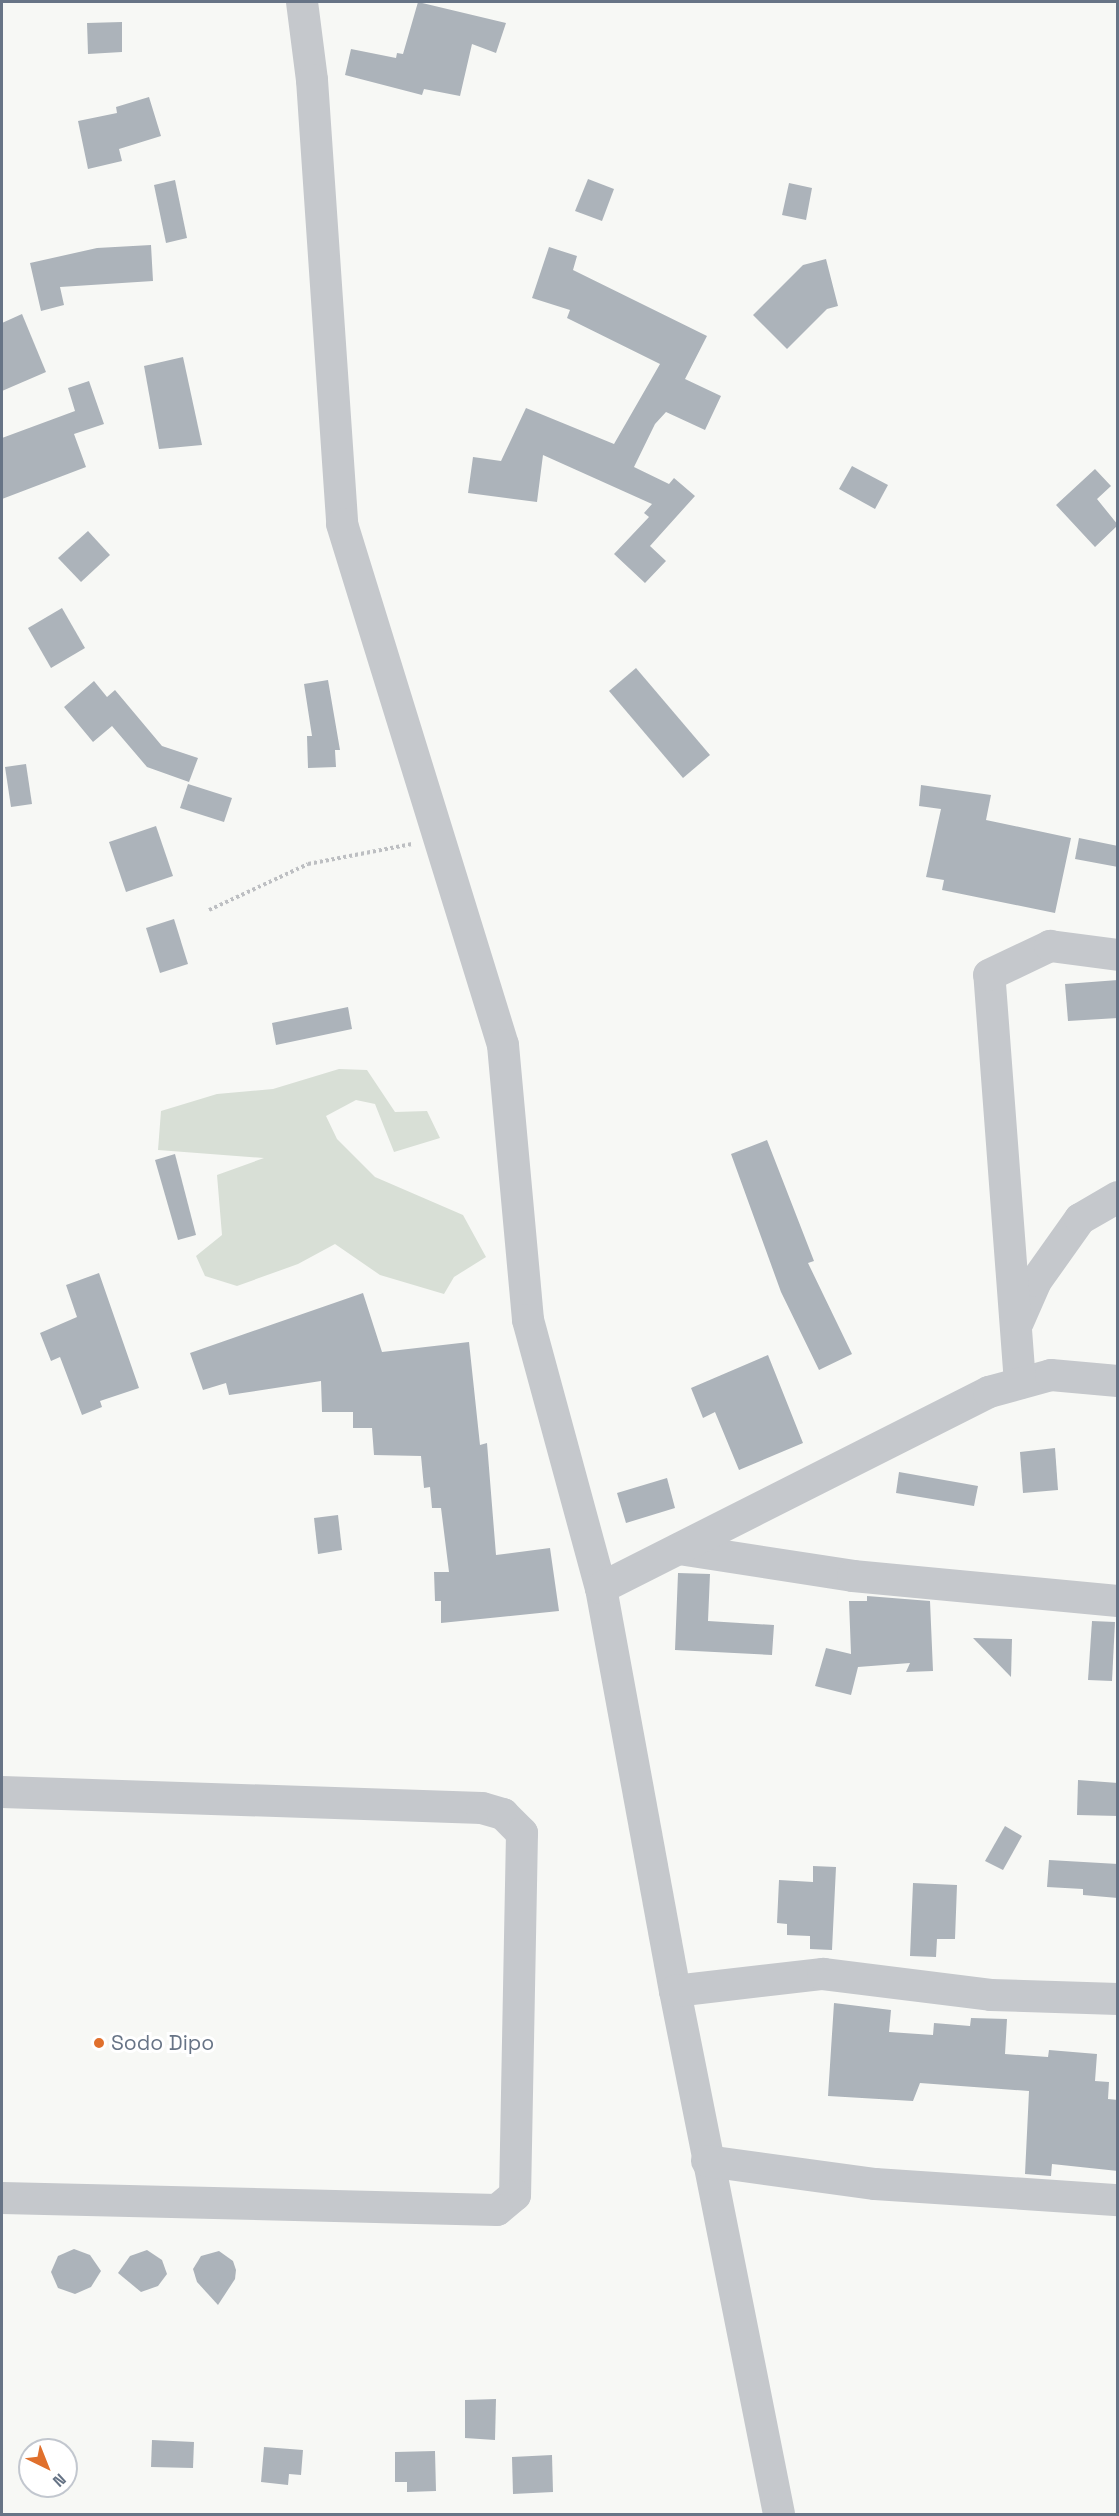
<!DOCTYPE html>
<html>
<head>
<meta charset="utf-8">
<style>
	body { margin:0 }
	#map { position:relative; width:1119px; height:2516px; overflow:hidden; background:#f7f8f5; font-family:"Space Grotesk",sans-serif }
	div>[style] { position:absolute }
	.green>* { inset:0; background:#d8dfd6 }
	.building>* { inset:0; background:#acb3ba }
	.path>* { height:4px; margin-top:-2px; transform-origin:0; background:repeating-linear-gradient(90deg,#bdbfc2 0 3px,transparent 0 6px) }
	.minor>* { height:32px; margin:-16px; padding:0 16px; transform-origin:16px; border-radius:16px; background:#c5c8cc }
	.dots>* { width:16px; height:16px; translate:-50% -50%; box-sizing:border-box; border:3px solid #fff; border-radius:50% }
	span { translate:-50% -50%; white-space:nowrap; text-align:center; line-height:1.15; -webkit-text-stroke:6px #fff; paint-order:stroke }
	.poi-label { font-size:21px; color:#677486 }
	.left { translate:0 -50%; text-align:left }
	.frame { position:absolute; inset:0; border:3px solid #677486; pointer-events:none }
	.north { position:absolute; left:18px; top:2438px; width:60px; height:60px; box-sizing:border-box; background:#fff; border:2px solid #c2c7cf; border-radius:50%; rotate:137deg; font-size:16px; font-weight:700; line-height:24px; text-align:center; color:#677486 }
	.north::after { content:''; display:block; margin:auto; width:21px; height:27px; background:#e0702d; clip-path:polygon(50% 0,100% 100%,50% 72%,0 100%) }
</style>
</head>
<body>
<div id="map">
	<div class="green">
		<div style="clip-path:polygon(339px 1069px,367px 1070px,395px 1112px,427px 1111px,440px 1138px,394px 1152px,375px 1104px,356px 1100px,326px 1116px,337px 1139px,375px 1177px,463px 1215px,486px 1257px,454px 1277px,444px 1294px,380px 1275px,335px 1244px,298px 1264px,237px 1286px,205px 1276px,196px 1256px,222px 1235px,217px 1175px,264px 1158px,158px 1150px,161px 1111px,217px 1094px,273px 1089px)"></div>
	</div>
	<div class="building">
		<div style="clip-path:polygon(418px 2px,506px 23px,496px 53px,472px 44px,460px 96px,424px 89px,422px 95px,345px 75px,351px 49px,396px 58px,397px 53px,403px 54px)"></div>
		<div style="clip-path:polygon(122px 22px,122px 52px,88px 54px,87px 23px)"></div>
		<div style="clip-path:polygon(149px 97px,161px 136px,119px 149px,122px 161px,88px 169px,78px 121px,117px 113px,116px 107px)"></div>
		<div style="clip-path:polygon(588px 179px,614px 189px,602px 221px,575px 211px)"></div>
		<div style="clip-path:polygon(175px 180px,187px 238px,166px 243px,154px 185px)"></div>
		<div style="clip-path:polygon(789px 183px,812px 188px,806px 220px,782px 215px)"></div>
		<div style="clip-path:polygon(151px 245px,153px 281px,60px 287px,64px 305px,41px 311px,30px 263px,97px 248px)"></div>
		<div style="clip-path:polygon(549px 247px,577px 256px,573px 270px,707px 336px,685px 379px,721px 396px,705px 430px,666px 412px,655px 424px,634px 467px,669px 484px,674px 478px,695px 496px,650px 546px,666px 561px,645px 583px,614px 554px,649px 517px,644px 513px,652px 504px,543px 455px,537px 502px,468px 493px,473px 457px,501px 461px,526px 408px,614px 444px,660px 364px,567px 318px,570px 310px,532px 298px)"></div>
		<div style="clip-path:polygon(826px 259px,838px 306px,827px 309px,787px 349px,753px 315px,803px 265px)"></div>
		<div style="clip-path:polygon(22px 314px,46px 372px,2px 391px,2px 323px)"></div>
		<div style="clip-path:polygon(183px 357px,202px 445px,159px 449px,144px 366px)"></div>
		<div style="clip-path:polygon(89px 381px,104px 424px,74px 434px,86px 467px,2px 499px,2px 438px,75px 411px,68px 388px)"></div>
		<div style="clip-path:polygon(852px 466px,888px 485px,875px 509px,839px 489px)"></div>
		<div style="clip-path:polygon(1095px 469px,1111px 486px,1097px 499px,1118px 525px,1095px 547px,1056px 505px)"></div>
		<div style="clip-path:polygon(88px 531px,110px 555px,81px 582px,58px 558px)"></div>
		<div style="clip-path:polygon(62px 608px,85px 648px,51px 668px,28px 628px)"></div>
		<div style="clip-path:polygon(636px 668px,710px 755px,683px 778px,609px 691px)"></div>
		<div style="clip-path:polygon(328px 680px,340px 750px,335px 750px,336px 767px,308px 768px,307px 736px,312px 736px,304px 684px)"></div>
		<div style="clip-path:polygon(94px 681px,107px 697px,115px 690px,162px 746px,198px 758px,189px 782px,147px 767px,112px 726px,93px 742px,64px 707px)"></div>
		<div style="clip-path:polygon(26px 764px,32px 804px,11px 807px,5px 767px)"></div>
		<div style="clip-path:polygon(188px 784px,232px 798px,224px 822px,180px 808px)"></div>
		<div style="clip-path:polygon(921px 785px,991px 795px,986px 820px,1071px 838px,1055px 913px,942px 890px,944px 880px,926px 877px,941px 809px,919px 806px)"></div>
		<div style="clip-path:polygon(156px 826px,173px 876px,126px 892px,109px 842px)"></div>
		<div style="clip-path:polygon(1079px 838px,1118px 846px,1118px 867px,1075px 859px)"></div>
		<div style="clip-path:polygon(174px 919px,188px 964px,160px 973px,146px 928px)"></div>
		<div style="clip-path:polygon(1118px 980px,1118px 1018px,1068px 1021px,1065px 984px)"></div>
		<div style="clip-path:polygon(348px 1007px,352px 1029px,276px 1045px,272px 1023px)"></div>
		<div style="clip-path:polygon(767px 1140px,814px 1261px,808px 1263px,852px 1354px,819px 1370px,781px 1292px,731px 1154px)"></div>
		<div style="clip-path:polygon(175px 1154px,196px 1235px,178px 1240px,155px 1160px)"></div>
		<div style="clip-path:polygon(99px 1273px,139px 1388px,100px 1401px,102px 1407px,82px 1415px,60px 1357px,51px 1361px,40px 1333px,77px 1317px,66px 1285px)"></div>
		<div style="clip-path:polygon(363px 1293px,382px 1352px,469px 1342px,480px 1445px,487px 1443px,496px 1555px,550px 1548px,559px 1611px,441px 1623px,441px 1601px,435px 1601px,434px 1572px,449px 1572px,441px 1508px,432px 1508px,430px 1487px,424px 1488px,421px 1456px,374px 1455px,372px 1428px,353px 1428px,353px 1412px,322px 1412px,321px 1381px,229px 1395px,226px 1383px,203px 1390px,190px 1353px)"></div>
		<div style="clip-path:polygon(768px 1355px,803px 1443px,739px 1470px,715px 1412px,703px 1418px,691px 1388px)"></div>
		<div style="clip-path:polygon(1055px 1448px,1058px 1490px,1023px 1493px,1020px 1452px)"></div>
		<div style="clip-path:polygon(899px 1472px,978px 1486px,974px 1506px,896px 1493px)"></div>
		<div style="clip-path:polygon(667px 1478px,675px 1508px,626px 1523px,617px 1493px)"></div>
		<div style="clip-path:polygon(338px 1515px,342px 1550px,318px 1554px,314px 1518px)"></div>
		<div style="clip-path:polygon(678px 1573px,710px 1574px,708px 1621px,774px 1625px,772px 1655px,675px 1650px)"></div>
		<div style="clip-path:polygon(867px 1596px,930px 1601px,933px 1671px,906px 1672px,910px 1663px,858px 1667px,851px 1695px,815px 1686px,826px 1648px,851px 1654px,849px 1601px,867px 1601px)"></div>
		<div style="clip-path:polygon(1092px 1621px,1115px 1622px,1112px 1681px,1088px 1680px)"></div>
		<div style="clip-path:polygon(973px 1638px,1012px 1639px,1011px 1677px)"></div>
		<div style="clip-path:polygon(1078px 1780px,1118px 1783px,1118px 1816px,1077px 1815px)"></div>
		<div style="clip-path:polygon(1005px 1826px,1022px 1836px,1003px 1870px,985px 1861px)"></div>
		<div style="clip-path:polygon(1049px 1860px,1118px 1864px,1118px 1898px,1083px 1895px,1083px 1889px,1047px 1887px)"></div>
		<div style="clip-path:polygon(813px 1866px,836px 1867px,832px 1950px,810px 1949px,810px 1936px,787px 1935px,787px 1924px,777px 1923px,779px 1880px,813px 1882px)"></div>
		<div style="clip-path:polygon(913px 1883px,957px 1885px,955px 1939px,937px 1939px,936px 1957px,910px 1956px)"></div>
		<div style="clip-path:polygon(834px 2003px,891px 2010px,889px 2032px,933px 2035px,934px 2023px,970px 2026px,971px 2018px,1007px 2019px,1005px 2054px,1048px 2057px,1049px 2050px,1097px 2054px,1095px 2081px,1109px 2082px,1108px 2099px,1118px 2100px,1118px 2171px,1052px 2164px,1051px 2176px,1025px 2174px,1029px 2091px,920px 2083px,913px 2101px,828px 2096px)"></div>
		<div style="clip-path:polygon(74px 2249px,90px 2255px,101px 2271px,91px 2287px,75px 2294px,58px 2288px,51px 2272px,58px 2256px)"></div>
		<div style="clip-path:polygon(147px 2250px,162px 2260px,167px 2274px,158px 2286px,141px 2292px,118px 2273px,130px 2256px)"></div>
		<div style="clip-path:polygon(219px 2251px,233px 2261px,236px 2270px,235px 2279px,218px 2305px,197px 2282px,193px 2269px,201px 2256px)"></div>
		<div style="clip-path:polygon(496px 2399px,495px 2440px,465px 2438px,465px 2400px)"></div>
		<div style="clip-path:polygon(152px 2440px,194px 2442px,193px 2468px,151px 2467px)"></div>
		<div style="clip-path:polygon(264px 2447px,303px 2450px,301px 2475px,289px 2474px,288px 2485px,261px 2482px)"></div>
		<div style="clip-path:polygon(435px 2451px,436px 2491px,407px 2492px,407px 2482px,395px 2482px,395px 2452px)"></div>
		<div style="clip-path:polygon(552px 2455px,553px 2492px,513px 2494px,512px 2457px)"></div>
	</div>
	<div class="path">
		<div style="left:209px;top:910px;width:109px;rotate:-24.9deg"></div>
		<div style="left:308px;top:864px;width:106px;rotate:-10.9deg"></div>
	</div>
	<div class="minor">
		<div style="left:302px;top:2px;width:79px;rotate:82.7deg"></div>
		<div style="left:312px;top:80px;width:445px;rotate:86.1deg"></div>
		<div style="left:342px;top:524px;width:545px;rotate:72.83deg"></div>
		<div style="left:503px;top:1045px;width:276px;rotate:84.8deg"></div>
		<div style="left:528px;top:1320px;width:278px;rotate:74.8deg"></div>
		<div style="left:601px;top:1588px;width:410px;rotate:79.6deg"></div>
		<div style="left:675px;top:1991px;width:533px;rotate:78.75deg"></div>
		<div style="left:1018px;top:1322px;width:45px;rotate:-66.3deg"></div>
		<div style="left:1036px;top:1281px;width:76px;rotate:-54.6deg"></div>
		<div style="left:1080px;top:1219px;width:44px;rotate:-30.1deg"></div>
		<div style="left:1020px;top:1383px;width:409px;rotate:-94.3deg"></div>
		<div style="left:989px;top:975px;width:68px;rotate:-25.4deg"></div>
		<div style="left:1050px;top:946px;width:69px;rotate:7.5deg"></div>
		<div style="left:679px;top:1549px;width:176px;rotate:8.8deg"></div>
		<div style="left:853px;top:1576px;width:266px;rotate:5.4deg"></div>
		<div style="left:601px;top:1588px;width:435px;rotate:-26.8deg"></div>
		<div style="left:989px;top:1392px;width:64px;rotate:-15.3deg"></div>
		<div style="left:1051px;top:1375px;width:67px;rotate:5.1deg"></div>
		<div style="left:2px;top:1792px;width:480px;rotate:1.9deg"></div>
		<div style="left:482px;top:1808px;width:22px;rotate:16deg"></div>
		<div style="left:503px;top:1814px;width:27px;rotate:45deg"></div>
		<div style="left:522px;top:1833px;width:362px;rotate:91.1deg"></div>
		<div style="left:515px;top:2195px;width:23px;rotate:140deg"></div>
		<div style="left:497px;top:2210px;width:495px;rotate:-178.6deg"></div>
		<div style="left:675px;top:1991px;width:149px;rotate:-6.6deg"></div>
		<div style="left:823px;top:1974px;width:169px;rotate:7.1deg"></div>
		<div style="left:991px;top:1995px;width:127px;rotate:1.8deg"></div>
		<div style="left:707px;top:2161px;width:170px;rotate:7.8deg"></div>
		<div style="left:875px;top:2184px;width:244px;rotate:3.8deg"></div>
	</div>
	<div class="dots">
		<div style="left:99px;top:2043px;background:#e0702d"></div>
	</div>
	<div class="poi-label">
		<span class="left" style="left:111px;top:2043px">Sodo Dipo</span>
	</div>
	<div class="frame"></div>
	<div class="north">N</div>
</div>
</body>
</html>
